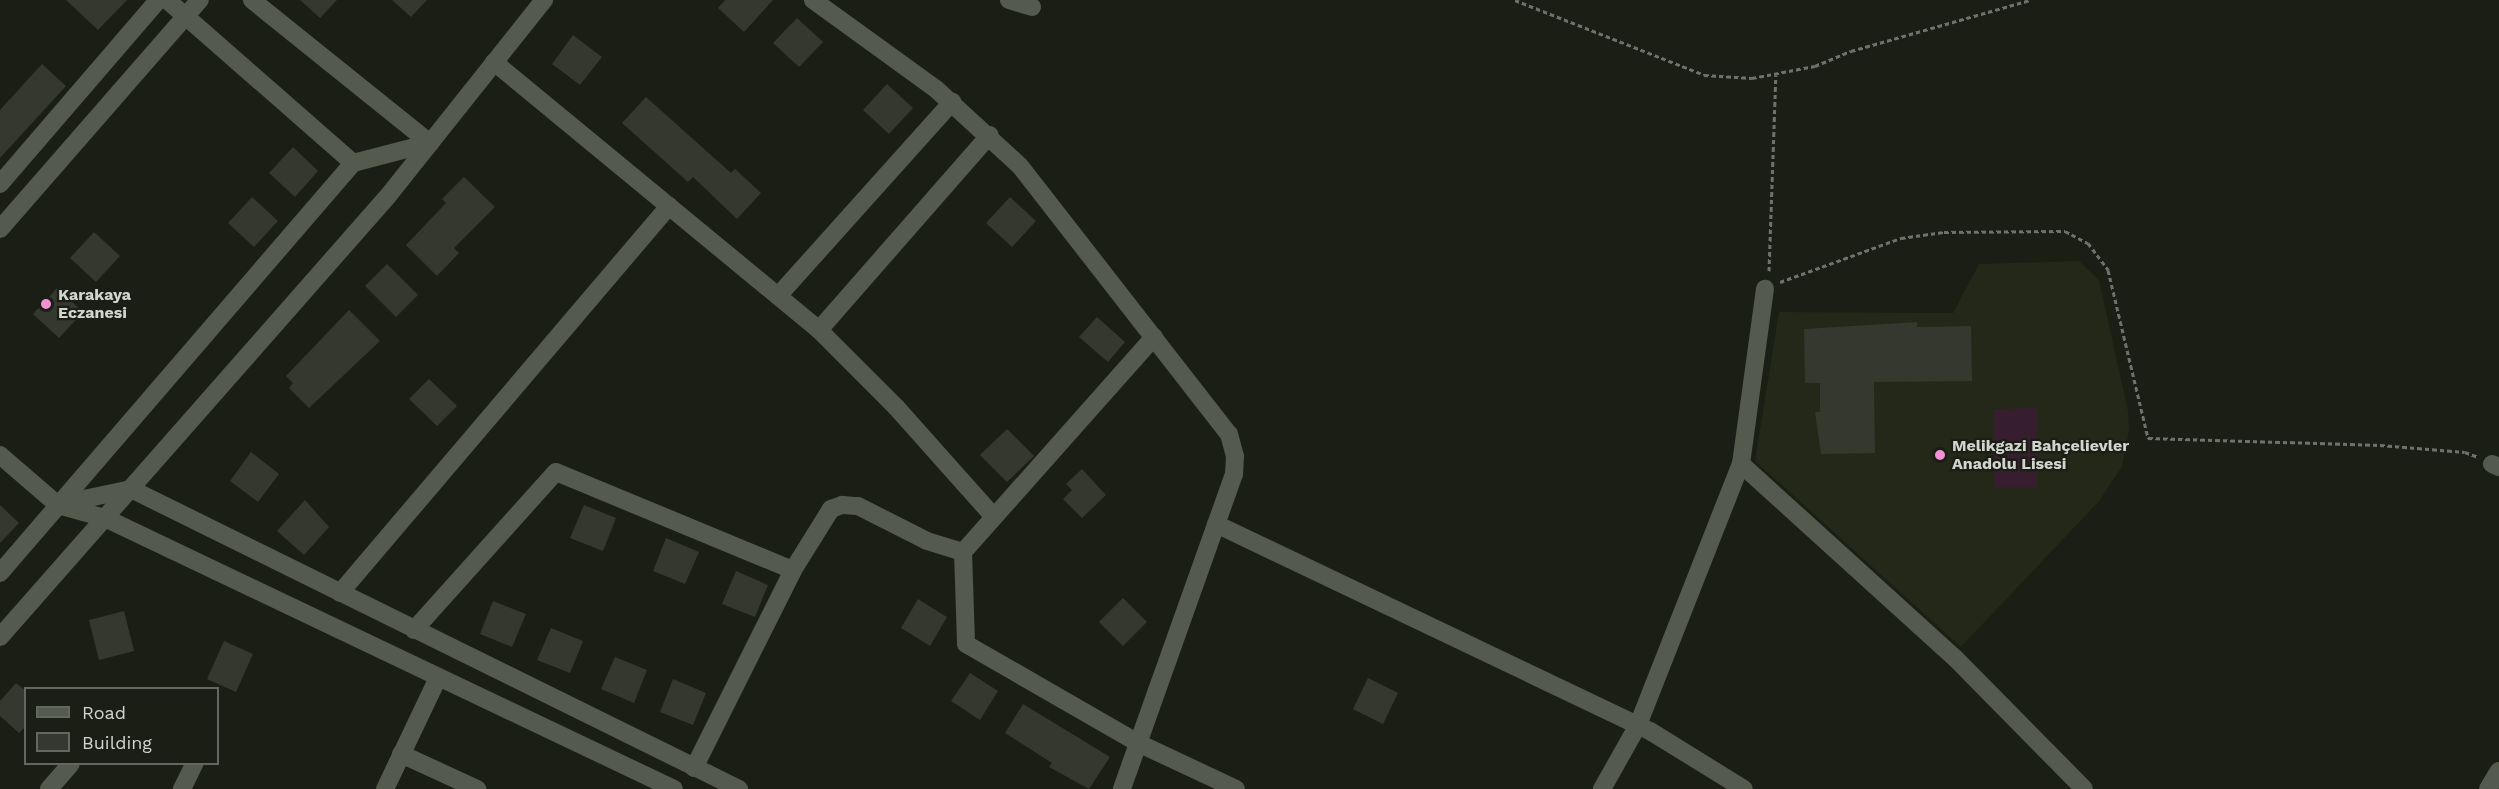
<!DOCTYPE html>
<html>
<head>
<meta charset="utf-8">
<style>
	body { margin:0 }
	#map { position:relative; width:2499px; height:789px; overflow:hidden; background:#1b1e15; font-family:"Work Sans",sans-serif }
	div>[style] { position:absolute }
	.built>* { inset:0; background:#232819 }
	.green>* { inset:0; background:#361e2f }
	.building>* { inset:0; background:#34382e }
	.path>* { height:3px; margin-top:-1.5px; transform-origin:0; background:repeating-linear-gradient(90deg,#6f726a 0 4.5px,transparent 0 7.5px) }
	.street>* { height:18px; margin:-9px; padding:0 9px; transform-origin:9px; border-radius:9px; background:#555a4e }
	.dots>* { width:16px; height:16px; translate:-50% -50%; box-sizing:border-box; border:3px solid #1b1e15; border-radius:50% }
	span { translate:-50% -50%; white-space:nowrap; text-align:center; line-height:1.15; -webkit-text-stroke:4.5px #1b1e15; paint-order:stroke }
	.poi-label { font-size:16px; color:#d2d5ce; font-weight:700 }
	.left { translate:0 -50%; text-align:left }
	.legend { position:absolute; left:24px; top:687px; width:195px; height:78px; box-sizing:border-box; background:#1b1e15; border:2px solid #64675f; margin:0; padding:8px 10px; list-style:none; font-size:18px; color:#d2d5ce }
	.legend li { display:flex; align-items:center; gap:12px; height:30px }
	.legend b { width:30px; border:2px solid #64675f }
</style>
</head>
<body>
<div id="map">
	<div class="built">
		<div style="clip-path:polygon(2079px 261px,2099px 280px,2128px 411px,2129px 431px,2122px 466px,2100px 500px,1961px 647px,1755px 461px,1779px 312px,1953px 313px,1979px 264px)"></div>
	</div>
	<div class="green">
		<div style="clip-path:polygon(2037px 408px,2038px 487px,1994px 487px,1993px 409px)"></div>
	</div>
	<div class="building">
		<div style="clip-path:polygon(66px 0,127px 0,98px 30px)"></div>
		<div style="clip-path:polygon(300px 0,337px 0,320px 18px)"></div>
		<div style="clip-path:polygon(392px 0,427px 0,411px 17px)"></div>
		<div style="clip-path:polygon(725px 0,773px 0,744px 32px,718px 8px)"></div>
		<div style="clip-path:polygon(797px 18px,823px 42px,799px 67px,773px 43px)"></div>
		<div style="clip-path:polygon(573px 35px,602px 57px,580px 85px,552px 64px)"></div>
		<div style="clip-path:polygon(42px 64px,66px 86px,0 158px,0 110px)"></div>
		<div style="clip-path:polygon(887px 84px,913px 108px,889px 134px,863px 110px)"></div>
		<div style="clip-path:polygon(646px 97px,731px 173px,735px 169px,761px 193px,737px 219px,693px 177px,688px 182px,622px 123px)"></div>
		<div style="clip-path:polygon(293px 147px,318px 171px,295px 197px,269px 173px)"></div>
		<div style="clip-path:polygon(464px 177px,495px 207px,454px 248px,459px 253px,437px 276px,406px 245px,446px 203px,442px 199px)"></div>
		<div style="clip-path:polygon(252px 197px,278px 221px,254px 247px,228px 223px)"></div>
		<div style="clip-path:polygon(1010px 197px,1036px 221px,1012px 247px,986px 223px)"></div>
		<div style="clip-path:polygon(94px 232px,120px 256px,96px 282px,70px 258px)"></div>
		<div style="clip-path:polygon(387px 264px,418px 295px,396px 317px,365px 286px)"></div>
		<div style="clip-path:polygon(57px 288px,83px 312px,59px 338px,33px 314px)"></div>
		<div style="clip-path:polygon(349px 310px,380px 341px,309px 408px,289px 388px,293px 383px,286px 376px)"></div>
		<div style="clip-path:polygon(1097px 317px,1125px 342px,1108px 362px,1079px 337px)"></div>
		<div style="clip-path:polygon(1917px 322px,1917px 327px,1971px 326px,1972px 381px,1874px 382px,1875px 453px,1821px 454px,1815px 412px,1820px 412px,1820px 383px,1805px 383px,1804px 329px)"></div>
		<div style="clip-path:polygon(429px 379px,457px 406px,437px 426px,409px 399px)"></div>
		<div style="clip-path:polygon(1007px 429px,1034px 456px,1007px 482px,980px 455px)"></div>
		<div style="clip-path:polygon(251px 452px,279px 474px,258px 502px,230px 481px)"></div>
		<div style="clip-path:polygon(1082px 469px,1106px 495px,1082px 518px,1063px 499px,1072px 490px,1066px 484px)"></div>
		<div style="clip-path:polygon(305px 500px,329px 527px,304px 555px,277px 531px)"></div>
		<div style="clip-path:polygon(0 505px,19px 523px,0 543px)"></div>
		<div style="clip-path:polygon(584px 505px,616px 518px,603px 551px,570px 538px)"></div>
		<div style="clip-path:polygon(666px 538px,699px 552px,685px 584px,653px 571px)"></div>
		<div style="clip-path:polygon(736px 571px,768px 585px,755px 617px,722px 604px)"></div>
		<div style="clip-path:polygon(1123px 598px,1147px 622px,1123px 646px,1099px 622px)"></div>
		<div style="clip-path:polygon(918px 599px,947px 617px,930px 646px,901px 628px)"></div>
		<div style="clip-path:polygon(493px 601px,526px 614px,512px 647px,480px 634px)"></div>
		<div style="clip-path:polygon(124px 611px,134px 651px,99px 660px,89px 620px)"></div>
		<div style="clip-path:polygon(551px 628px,583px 641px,570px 673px,537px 660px)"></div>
		<div style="clip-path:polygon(224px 641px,253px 654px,236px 692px,207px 679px)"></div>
		<div style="clip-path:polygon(615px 657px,647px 670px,634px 703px,601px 689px)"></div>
		<div style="clip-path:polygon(970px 673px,998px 691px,980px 720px,951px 701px)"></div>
		<div style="clip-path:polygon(1368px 678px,1398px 693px,1383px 724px,1353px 709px)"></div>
		<div style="clip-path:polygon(673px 679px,706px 693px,693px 725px,660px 712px)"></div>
		<div style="clip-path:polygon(16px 683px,26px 691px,26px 726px,19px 733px,0 716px,0 701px)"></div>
		<div style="clip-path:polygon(1023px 704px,1110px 757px,1089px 789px,1049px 767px,1052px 763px,1005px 733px)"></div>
	</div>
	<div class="path">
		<div style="left:1515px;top:0;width:203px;rotate:21.6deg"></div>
		<div style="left:1704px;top:75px;width:48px;rotate:3.6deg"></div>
		<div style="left:1752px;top:78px;width:64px;rotate:-10.8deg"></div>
		<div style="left:1815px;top:66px;width:39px;rotate:-23deg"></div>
		<div style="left:1851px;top:51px;width:186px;rotate:-15.9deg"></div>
		<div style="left:1769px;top:271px;width:196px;rotate:-88deg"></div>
		<div style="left:1780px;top:282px;width:129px;rotate:-20deg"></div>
		<div style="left:1901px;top:238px;width:43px;rotate:-7.9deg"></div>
		<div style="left:1944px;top:232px;width:121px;rotate:-0.5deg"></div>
		<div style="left:2065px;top:231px;width:26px;rotate:28deg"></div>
		<div style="left:2088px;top:243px;width:34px;rotate:53deg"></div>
		<div style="left:2108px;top:270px;width:173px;rotate:76.6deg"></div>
		<div style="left:2148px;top:438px;width:232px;rotate:1.7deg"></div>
		<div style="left:2380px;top:445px;width:85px;rotate:4.7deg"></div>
		<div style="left:2465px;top:452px;width:14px;rotate:21deg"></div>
	</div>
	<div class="street">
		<div style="left:167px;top:0;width:247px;rotate:41.2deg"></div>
		<div style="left:252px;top:0;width:228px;rotate:38.8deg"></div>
		<div style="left:813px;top:0;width:152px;rotate:35.9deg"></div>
		<div style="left:936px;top:89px;width:114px;rotate:42.5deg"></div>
		<div style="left:1020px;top:166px;width:340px;rotate:52.1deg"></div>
		<div style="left:1229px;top:434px;width:23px;rotate:75deg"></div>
		<div style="left:1235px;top:456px;width:18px;rotate:93deg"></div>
		<div style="left:1234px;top:474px;width:334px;rotate:109.6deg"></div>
		<div style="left:1009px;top:0;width:24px;rotate:17deg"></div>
		<div style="left:494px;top:62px;width:421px;rotate:39.5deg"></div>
		<div style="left:819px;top:330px;width:109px;rotate:45deg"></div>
		<div style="left:896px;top:407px;width:147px;rotate:48.3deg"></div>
		<div style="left:0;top:184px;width:243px;rotate:-49.3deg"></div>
		<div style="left:0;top:229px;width:304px;rotate:-48.9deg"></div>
		<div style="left:778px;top:296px;width:261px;rotate:-48.1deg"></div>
		<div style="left:819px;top:330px;width:259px;rotate:-48.8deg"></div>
		<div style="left:1154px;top:337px;width:288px;rotate:131.6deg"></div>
		<div style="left:963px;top:552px;width:92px;rotate:88.1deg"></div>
		<div style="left:966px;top:644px;width:198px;rotate:29.9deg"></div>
		<div style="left:1138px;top:743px;width:108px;rotate:25.1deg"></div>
		<div style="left:0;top:455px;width:77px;rotate:40.8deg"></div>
		<div style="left:58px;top:505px;width:49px;rotate:15.5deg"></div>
		<div style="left:105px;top:518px;width:630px;rotate:25.47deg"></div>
		<div style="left:1741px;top:464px;width:290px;rotate:42.2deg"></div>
		<div style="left:1956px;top:659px;width:182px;rotate:45.4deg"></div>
		<div style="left:2492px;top:464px;width:8px;rotate:23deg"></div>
		<div style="left:60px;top:504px;width:73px;rotate:-11.9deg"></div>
		<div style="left:131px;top:489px;width:678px;rotate:26.26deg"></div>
		<div style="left:1216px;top:524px;width:481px;rotate:25.5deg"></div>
		<div style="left:1650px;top:731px;width:110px;rotate:31.7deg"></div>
		<div style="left:0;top:573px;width:541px;rotate:-49.27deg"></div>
		<div style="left:353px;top:163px;width:80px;rotate:-14.6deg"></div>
		<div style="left:340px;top:593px;width:508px;rotate:-49.63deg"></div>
		<div style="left:414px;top:630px;width:212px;rotate:-48.1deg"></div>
		<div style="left:556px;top:472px;width:256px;rotate:22.5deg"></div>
		<div style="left:0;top:637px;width:587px;rotate:-48.66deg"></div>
		<div style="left:388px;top:196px;width:251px;rotate:-51.5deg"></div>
		<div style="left:401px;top:754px;width:84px;rotate:24.7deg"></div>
		<div style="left:694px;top:768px;width:221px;rotate:-63.4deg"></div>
		<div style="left:793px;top:570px;width:72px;rotate:-58.1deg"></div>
		<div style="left:831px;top:509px;width:12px;rotate:-20deg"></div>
		<div style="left:842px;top:505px;width:16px;rotate:4deg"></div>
		<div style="left:858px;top:506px;width:77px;rotate:26.9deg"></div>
		<div style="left:927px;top:541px;width:38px;rotate:17deg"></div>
		<div style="left:49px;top:789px;width:33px;rotate:-49deg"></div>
		<div style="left:182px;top:789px;width:28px;rotate:-64deg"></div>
		<div style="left:385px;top:789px;width:123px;rotate:-64.5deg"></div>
		<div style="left:1602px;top:789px;width:73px;rotate:-60.6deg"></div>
		<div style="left:1638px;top:725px;width:281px;rotate:-68.5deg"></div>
		<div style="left:1741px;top:464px;width:177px;rotate:-82.2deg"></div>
		<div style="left:2488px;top:789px;width:21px;rotate:-59deg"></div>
	</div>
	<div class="dots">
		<div style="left:46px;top:304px;background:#f391d6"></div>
		<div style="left:1940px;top:455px;background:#f391d6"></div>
	</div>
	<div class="poi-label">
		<span class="left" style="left:58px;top:304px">Karakaya<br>Eczanesi</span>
		<span class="left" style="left:1952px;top:455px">Melikgazi Bahçelievler<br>Anadolu Lisesi</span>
	</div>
	<ul class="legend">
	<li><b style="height:8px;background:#555a4e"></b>Road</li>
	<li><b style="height:16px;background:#34382e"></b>Building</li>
	</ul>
</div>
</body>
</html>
